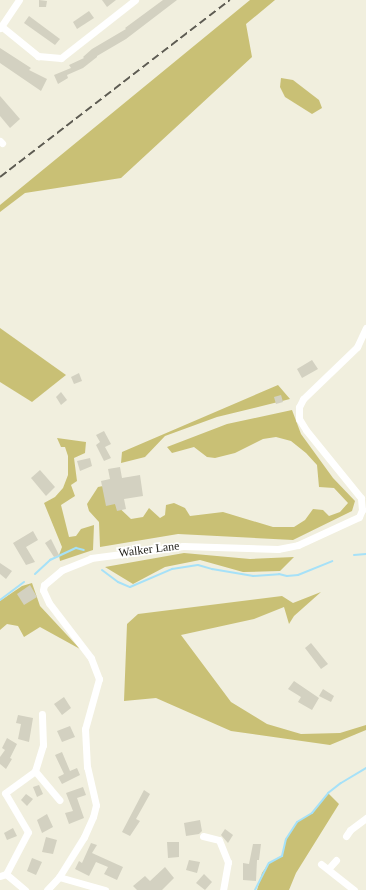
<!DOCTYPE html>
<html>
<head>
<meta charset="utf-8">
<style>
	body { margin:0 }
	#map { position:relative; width:366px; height:890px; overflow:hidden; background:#f1efde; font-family:"Times New Roman",serif }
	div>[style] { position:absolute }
	.green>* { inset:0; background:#c9c075 }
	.stream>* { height:2px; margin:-1px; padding:0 1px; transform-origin:1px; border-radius:1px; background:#a6e1f8 }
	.building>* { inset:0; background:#d3d1c1 }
	.minor>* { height:7px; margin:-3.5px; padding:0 3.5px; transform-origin:3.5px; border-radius:3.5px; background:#fff }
	.rail>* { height:2px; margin-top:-1px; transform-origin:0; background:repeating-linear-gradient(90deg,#5d5b52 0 8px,transparent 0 12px) }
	span { translate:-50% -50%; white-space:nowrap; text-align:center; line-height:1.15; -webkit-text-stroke:3.5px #fff; paint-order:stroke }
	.street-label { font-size:12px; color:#1e1d17 }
</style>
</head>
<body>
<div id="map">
	<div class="green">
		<div style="clip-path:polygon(250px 0,275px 0,246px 24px,252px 57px,121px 178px,25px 193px,0 212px,0 205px)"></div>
		<div style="clip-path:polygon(281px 78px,293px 80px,319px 100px,322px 108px,312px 114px,285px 97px,280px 87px)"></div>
		<div style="clip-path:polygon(0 328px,66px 375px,32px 402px,0 382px)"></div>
		<div style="clip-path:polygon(278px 385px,290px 399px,217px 417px,165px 436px,145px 457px,121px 463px,122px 452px)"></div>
		<div style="clip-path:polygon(292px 410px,301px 434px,333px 478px,355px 501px,352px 511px,293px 540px,178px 534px,100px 547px,99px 522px,89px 511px,87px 504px,98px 487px,103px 486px,113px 502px,131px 519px,143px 517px,149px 508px,160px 518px,165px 515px,166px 505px,174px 503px,185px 508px,190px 516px,223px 512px,273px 527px,294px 527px,305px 520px,313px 509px,323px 510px,329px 516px,340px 512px,348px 503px,334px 488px,319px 487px,317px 465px,306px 453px,291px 441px,276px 437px,263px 439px,235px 453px,215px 458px,207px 457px,194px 447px,172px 453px,167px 447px,227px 424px)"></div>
		<div style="clip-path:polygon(57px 438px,86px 442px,85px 453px,74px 458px,77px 481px,71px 485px,75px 496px,61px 505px,69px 537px,76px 536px,81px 529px,94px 525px,93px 550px,60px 561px,59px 555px,62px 547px,44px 503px,55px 497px,63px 488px,68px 475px,68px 456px,65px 447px,61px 447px)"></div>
		<div style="clip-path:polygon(184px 553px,250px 559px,294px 557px,280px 571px,243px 572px,200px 560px,165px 567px,133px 584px,105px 567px)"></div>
		<div style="clip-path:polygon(32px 583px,40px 606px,80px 649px,40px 627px,24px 637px,18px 626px,7px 624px,0 630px,0 601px,22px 586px)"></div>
		<div style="clip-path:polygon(321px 592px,294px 616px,289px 624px,284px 607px,254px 619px,181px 635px,231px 702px,267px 724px,301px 734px,340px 733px,366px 725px,366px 730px,330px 745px,231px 731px,156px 698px,124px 701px,127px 624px,138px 614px,282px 596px,293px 603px)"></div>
		<div style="clip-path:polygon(328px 793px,339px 804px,296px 873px,289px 890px,257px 890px,262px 873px,269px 863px,282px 856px,286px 839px,297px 822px,312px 813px)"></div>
	</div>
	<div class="stream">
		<div style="left:354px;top:555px;width:12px;rotate:-5deg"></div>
		<div style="left:102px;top:570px;width:20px;rotate:37deg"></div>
		<div style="left:118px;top:582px;width:13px;rotate:23deg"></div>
		<div style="left:130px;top:587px;width:46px;rotate:-23.2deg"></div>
		<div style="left:172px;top:569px;width:26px;rotate:-9deg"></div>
		<div style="left:198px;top:565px;width:15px;rotate:16deg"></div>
		<div style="left:212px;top:569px;width:42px;rotate:9.7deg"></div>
		<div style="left:253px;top:576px;width:26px;rotate:-4deg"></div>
		<div style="left:279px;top:574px;width:8px;rotate:14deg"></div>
		<div style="left:287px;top:576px;width:11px;rotate:-5deg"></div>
		<div style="left:298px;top:575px;width:37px;rotate:-22deg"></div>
		<div style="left:35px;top:574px;width:21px;rotate:-43deg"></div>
		<div style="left:50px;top:560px;width:29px;rotate:-25deg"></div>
		<div style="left:76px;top:548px;width:8px;rotate:14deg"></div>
		<div style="left:0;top:600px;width:30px;rotate:-37deg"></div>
		<div style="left:255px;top:890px;width:30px;rotate:-63deg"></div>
		<div style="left:269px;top:863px;width:15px;rotate:-28deg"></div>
		<div style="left:282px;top:856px;width:17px;rotate:-77deg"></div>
		<div style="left:286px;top:839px;width:20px;rotate:-57deg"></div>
		<div style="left:297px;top:822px;width:17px;rotate:-31deg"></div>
		<div style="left:312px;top:813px;width:26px;rotate:-51deg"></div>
		<div style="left:328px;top:793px;width:16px;rotate:-38deg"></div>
		<div style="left:341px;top:783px;width:29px;rotate:-31deg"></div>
	</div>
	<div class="building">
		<div style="clip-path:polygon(39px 0,47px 1px,46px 7px,39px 7px)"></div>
		<div style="clip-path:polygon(102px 0,116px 0,107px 7px)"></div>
		<div style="clip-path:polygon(163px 0,177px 0,126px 39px,97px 56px,97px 57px,83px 68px,67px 75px,68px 78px,58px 84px,54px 75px,71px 68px,69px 65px,84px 58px,83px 57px,92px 49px,126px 29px,125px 28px)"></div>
		<div style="clip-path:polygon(89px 11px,94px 18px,77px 29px,73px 22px)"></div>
		<div style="clip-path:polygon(29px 16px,60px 39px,55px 45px,24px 23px)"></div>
		<div style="clip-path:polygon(0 48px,31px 68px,29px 70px,47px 79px,41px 91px,0 63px)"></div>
		<div style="clip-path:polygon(0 96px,20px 119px,10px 128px,0 116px)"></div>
		<div style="clip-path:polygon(312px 360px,318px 369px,302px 378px,297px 369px)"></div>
		<div style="clip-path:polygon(79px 373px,82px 381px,74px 384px,71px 377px)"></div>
		<div style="clip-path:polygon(61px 392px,67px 400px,61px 405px,56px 397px)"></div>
		<div style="clip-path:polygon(281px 395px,283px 402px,276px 404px,274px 397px)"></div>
		<div style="clip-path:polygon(104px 431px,111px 444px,105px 447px,111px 458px,104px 461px,96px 445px,100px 442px,96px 435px)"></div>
		<div style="clip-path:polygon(90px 458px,92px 466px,80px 471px,77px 461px)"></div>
		<div style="clip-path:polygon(120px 467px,122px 478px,140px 475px,143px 496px,124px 499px,126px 509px,117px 511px,115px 504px,106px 506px,101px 481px,110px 479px,108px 469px)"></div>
		<div style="clip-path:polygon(40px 470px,55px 487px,46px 496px,31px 478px)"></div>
		<div style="clip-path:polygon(33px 531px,38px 540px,26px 547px,35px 562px,26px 565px,13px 543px)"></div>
		<div style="clip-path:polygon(51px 539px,59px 555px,54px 557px,45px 543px)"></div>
		<div style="clip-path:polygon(0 563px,12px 571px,6px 579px,0 574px)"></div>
		<div style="clip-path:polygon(30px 585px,37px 597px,24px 605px,17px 594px)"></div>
		<div style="clip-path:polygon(311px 643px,328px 664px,321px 669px,305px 648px)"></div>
		<div style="clip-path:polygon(294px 681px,319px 698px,312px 710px,298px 702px,301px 697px,288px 689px)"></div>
		<div style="clip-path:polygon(323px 689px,334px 696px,331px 702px,319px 696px)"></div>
		<div style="clip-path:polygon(64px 697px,71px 708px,62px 715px,54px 704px)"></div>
		<div style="clip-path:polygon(18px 715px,33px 718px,29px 742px,18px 739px,21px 724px,16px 723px)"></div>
		<div style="clip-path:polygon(70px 726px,75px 737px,62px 742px,57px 731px)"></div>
		<div style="clip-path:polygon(7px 738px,17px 744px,10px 758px,12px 759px,6px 769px,0 764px,0 757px,5px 750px,2px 748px)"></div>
		<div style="clip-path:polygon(62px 752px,70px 771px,77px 768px,80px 775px,62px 784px,58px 777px,64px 774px,55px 755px)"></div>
		<div style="clip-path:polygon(39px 785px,43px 794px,37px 797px,33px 787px)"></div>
		<div style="clip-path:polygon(83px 787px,86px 795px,77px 798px,84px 818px,69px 824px,65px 813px,73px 811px,66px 793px)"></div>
		<div style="clip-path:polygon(144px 790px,150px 794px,136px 819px,140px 821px,130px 836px,122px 832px)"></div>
		<div style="clip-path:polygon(26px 794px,33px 799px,27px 806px,21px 800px)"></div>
		<div style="clip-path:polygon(47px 814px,53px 827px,42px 833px,37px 820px)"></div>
		<div style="clip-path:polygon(200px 820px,202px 831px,199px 834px,186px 836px,184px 823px)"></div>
		<div style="clip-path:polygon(13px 828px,17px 836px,7px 840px,4px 833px)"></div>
		<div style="clip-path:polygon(225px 829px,233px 835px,228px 843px,221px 835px)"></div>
		<div style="clip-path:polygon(46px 837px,57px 840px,53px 854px,42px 852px)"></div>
		<div style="clip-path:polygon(167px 842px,179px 842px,179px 857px,168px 858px)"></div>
		<div style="clip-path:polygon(91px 843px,97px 845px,92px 853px,123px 867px,117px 880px,104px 874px,108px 867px,96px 862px,89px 876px,75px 869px,79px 861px,82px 863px)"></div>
		<div style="clip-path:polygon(253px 844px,261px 844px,259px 860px,257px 860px,256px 881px,243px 880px,243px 863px,249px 864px)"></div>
		<div style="clip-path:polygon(32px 858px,42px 862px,36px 875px,27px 871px)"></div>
		<div style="clip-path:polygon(189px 860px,200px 862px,197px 873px,186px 870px)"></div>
		<div style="clip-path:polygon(165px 867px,174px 878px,162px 890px,137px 890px,133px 886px,145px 876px,150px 881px)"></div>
		<div style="clip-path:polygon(204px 874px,212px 882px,205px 890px,196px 883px)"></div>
	</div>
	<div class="minor">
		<div style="left:1px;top:26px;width:48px;rotate:39deg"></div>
		<div style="left:38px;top:56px;width:23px;rotate:5deg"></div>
		<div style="left:61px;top:58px;width:94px;rotate:-38.1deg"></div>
		<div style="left:0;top:28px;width:34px;rotate:-56deg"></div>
		<div style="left:0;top:141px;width:3px;rotate:45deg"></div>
		<div style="left:35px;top:771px;width:38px;rotate:50deg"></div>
		<div style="left:203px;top:836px;width:16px;rotate:14deg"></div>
		<div style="left:219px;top:840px;width:24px;rotate:68deg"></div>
		<div style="left:228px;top:862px;width:28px;rotate:100deg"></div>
		<div style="left:346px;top:836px;width:7px;rotate:-56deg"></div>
		<div style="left:350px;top:830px;width:20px;rotate:-37deg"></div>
		<div style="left:321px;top:864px;width:42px;rotate:38.2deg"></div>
		<div style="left:328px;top:869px;width:12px;rotate:-48deg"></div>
		<div style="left:6px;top:874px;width:47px;rotate:-62.4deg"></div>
		<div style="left:28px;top:832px;width:45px;rotate:-120.5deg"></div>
		<div style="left:5px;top:793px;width:37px;rotate:-36deg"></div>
		<div style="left:35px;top:771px;width:27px;rotate:-73deg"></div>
		<div style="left:43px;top:745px;width:31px;rotate:-92deg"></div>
		<div style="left:0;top:876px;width:6px;rotate:-18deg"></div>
		<div style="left:6px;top:874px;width:25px;rotate:40deg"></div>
		<div style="left:59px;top:877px;width:48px;rotate:15.8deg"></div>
		<div style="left:47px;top:890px;width:18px;rotate:-47deg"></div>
		<div style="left:59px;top:877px;width:47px;rotate:-58deg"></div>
		<div style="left:84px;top:837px;width:22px;rotate:-66deg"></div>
		<div style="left:93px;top:817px;width:12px;rotate:-76deg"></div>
		<div style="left:96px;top:805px;width:39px;rotate:-103deg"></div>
		<div style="left:87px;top:767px;width:38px;rotate:-93deg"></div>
		<div style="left:85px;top:729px;width:52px;rotate:-74.4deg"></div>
		<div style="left:99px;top:679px;width:22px;rotate:-111deg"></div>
		<div style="left:91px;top:658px;width:69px;rotate:-127.4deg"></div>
		<div style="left:49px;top:603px;width:14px;rotate:-115deg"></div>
		<div style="left:43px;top:590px;width:5px;rotate:-79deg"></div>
		<div style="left:44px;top:585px;width:23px;rotate:-40deg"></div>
		<div style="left:62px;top:570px;width:31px;rotate:-22deg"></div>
		<div style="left:91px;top:558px;width:93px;rotate:-7.4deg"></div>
		<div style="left:183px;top:546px;width:95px;rotate:1.8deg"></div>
		<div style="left:278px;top:549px;width:20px;rotate:-11deg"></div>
		<div style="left:298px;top:545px;width:67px;rotate:-24.7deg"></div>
		<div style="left:359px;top:517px;width:8px;rotate:-67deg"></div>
		<div style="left:362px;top:510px;width:12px;rotate:-95deg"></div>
		<div style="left:361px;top:498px;width:87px;rotate:-129deg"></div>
		<div style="left:306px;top:430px;width:13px;rotate:-122deg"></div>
		<div style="left:299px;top:419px;width:12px;rotate:-90deg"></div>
		<div style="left:299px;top:407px;width:9px;rotate:-63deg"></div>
		<div style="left:303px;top:399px;width:75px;rotate:-43.9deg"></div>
		<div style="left:357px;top:347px;width:21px;rotate:-65deg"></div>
	</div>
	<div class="rail">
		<div style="left:0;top:177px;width:290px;rotate:-37.6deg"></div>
	</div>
	<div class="street-label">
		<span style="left:149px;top:550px;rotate:-7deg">Walker Lane</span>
	</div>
</div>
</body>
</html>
